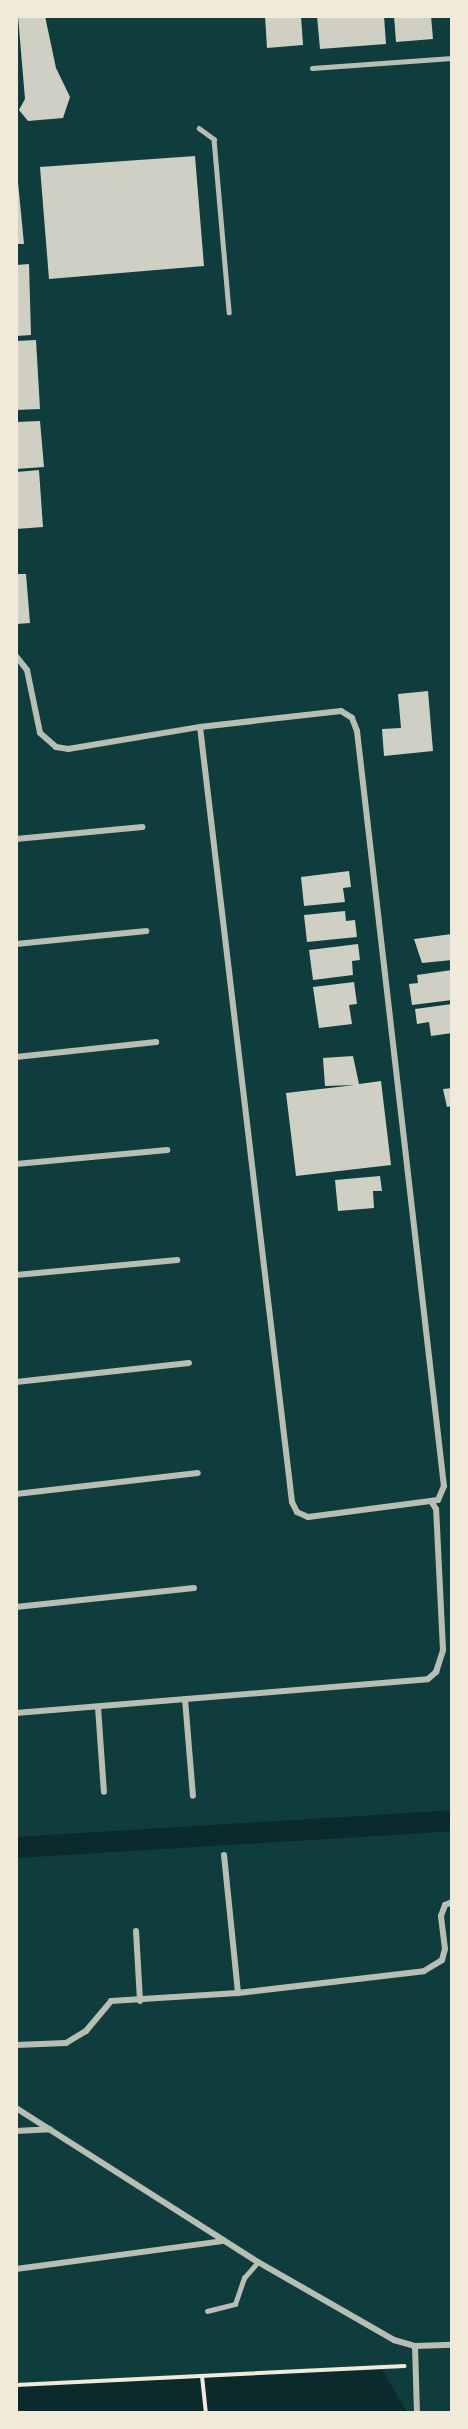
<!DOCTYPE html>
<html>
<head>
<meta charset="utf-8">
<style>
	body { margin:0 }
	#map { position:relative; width:468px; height:2429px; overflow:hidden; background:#0f3d3e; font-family:"PT Serif",serif }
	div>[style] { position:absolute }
	.water>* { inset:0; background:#0a2a2b }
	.canal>* { height:21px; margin:-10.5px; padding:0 10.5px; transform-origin:10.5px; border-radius:10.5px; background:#0a2a2b }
	.building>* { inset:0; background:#cfcfc3 }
	.path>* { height:4px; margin:-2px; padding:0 2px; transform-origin:2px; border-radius:2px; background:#f1e9da }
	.service>* { height:4.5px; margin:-2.25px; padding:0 2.25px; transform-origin:2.25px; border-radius:2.25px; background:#b8beb3 }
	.minor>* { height:6px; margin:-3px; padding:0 3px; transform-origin:3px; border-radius:3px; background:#b8beb3 }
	span { translate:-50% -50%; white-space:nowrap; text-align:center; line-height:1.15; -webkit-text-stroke:4.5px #f1e9da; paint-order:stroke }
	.frame { position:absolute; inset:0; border:18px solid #f1e9da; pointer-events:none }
</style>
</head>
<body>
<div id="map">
	<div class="water">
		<div style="clip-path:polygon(380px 2366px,407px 2412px,17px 2412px,17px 2385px)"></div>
	</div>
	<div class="canal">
		<div style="left:16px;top:1847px;width:437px;rotate:-3.5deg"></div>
	</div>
	<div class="building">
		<div style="clip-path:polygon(18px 16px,45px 16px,56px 68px,70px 97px,63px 118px,28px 121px,19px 110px,25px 99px)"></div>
		<div style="clip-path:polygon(265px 16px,301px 16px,303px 45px,267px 48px)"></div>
		<div style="clip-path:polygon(317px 16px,384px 16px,386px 44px,320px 49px)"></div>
		<div style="clip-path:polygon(394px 16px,431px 16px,433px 39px,396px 42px)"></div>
		<div style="clip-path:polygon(195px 156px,204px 266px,49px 279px,40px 167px)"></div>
		<div style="clip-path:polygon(18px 182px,24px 244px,16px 244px,16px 183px)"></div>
		<div style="clip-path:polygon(29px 264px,31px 335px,16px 336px,16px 265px)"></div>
		<div style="clip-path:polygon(36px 340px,40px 409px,16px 410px,16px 341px)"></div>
		<div style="clip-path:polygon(40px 421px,44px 467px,16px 469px,16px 422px)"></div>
		<div style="clip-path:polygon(39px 470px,43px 527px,16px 529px,16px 472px)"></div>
		<div style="clip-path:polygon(16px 574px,26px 574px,30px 623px,16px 624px)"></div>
		<div style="clip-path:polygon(428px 691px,433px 751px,384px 756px,382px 729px,401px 728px,398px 694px)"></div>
		<div style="clip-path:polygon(349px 871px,351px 887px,343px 888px,345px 902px,304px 906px,301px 877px)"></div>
		<div style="clip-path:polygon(345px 911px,346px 921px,355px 920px,357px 937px,307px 942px,304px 915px)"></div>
		<div style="clip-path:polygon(452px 934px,452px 960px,422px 963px,414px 939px)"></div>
		<div style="clip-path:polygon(358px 944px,360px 960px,352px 961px,353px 975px,313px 980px,309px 950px)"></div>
		<div style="clip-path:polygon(452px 970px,452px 1000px,412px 1005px,409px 984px,418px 983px,417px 975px)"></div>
		<div style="clip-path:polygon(354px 982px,357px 1004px,349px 1005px,352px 1024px,319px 1028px,313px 987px)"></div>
		<div style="clip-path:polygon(452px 1004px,452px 1033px,431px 1036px,429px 1022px,417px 1024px,415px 1009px)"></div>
		<div style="clip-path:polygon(353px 1056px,359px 1084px,381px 1081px,391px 1165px,296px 1176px,286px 1093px,355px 1085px,325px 1086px,323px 1058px)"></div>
		<div style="clip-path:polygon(452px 1088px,452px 1106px,447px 1107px,443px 1089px)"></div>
		<div style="clip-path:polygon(380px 1176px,382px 1191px,373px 1191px,374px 1208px,338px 1211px,335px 1180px)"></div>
	</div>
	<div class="path">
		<div style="left:202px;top:2376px;width:36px;rotate:84deg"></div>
		<div style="left:16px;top:2385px;width:389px;rotate:-2.8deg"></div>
	</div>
	<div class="service">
		<div style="left:312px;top:68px;width:140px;rotate:-4.1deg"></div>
		<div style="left:199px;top:128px;width:19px;rotate:36deg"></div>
		<div style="left:214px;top:139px;width:174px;rotate:85deg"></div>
		<div style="left:207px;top:2311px;width:29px;rotate:-14deg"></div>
		<div style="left:235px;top:2304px;width:28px;rotate:-71deg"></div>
		<div style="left:244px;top:2278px;width:21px;rotate:-49deg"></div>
	</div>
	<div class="minor">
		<div style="left:16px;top:656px;width:18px;rotate:52deg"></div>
		<div style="left:27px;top:670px;width:64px;rotate:78.3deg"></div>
		<div style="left:40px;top:733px;width:21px;rotate:41deg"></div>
		<div style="left:56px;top:747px;width:12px;rotate:9deg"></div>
		<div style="left:68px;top:749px;width:134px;rotate:-9.5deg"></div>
		<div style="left:200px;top:727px;width:142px;rotate:-6.5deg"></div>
		<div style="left:341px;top:711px;width:13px;rotate:32deg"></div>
		<div style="left:352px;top:718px;width:14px;rotate:69deg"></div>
		<div style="left:357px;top:731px;width:760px;rotate:83.43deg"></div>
		<div style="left:444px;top:1486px;width:15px;rotate:113deg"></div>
		<div style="left:438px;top:1500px;width:131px;rotate:172.5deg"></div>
		<div style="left:308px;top:1517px;width:12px;rotate:-156deg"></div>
		<div style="left:297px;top:1512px;width:11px;rotate:-117deg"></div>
		<div style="left:292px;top:1502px;width:780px;rotate:-96.77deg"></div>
		<div style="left:16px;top:839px;width:127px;rotate:-5.4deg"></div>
		<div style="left:16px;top:944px;width:131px;rotate:-5.7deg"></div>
		<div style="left:16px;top:1057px;width:141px;rotate:-6.1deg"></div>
		<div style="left:16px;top:1164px;width:152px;rotate:-5.3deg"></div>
		<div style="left:16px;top:1275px;width:162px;rotate:-5.3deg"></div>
		<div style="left:16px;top:1382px;width:174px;rotate:-6.3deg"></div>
		<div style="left:16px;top:1494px;width:183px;rotate:-6.6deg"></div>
		<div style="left:16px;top:1607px;width:179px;rotate:-6.1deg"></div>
		<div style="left:185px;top:1699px;width:97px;rotate:85.3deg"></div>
		<div style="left:98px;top:1707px;width:85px;rotate:86deg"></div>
		<div style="left:16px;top:1713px;width:413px;rotate:-4.7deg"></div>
		<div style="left:428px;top:1679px;width:11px;rotate:-41deg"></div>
		<div style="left:436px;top:1672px;width:23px;rotate:-72deg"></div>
		<div style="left:443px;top:1650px;width:141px;rotate:-92.8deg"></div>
		<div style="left:436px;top:1509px;width:9px;rotate:-122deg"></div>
		<div style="left:224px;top:1855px;width:139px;rotate:84.2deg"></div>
		<div style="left:136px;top:1931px;width:70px;rotate:86.7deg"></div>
		<div style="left:16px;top:2045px;width:50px;rotate:-2.3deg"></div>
		<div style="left:66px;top:2043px;width:23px;rotate:-31deg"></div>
		<div style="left:86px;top:2031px;width:39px;rotate:-50deg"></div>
		<div style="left:111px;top:2001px;width:127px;rotate:-3.6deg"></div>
		<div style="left:238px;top:1993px;width:187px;rotate:-6.7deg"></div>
		<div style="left:424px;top:1971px;width:21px;rotate:-31deg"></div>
		<div style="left:442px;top:1960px;width:11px;rotate:-75deg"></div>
		<div style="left:445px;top:1949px;width:33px;rotate:-97deg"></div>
		<div style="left:441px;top:1916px;width:12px;rotate:-70deg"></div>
		<div style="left:445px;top:1905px;width:8px;rotate:-23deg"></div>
		<div style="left:16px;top:2108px;width:287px;rotate:32.5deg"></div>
		<div style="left:258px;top:2262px;width:157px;rotate:29.8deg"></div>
		<div style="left:394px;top:2340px;width:22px;rotate:16deg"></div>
		<div style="left:415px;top:2346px;width:37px;rotate:-2deg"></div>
		<div style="left:16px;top:2131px;width:34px;rotate:-3deg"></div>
		<div style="left:16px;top:2269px;width:210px;rotate:-7.7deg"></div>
		<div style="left:415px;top:2346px;width:66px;rotate:88.3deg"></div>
	</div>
	<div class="frame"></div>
</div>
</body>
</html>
